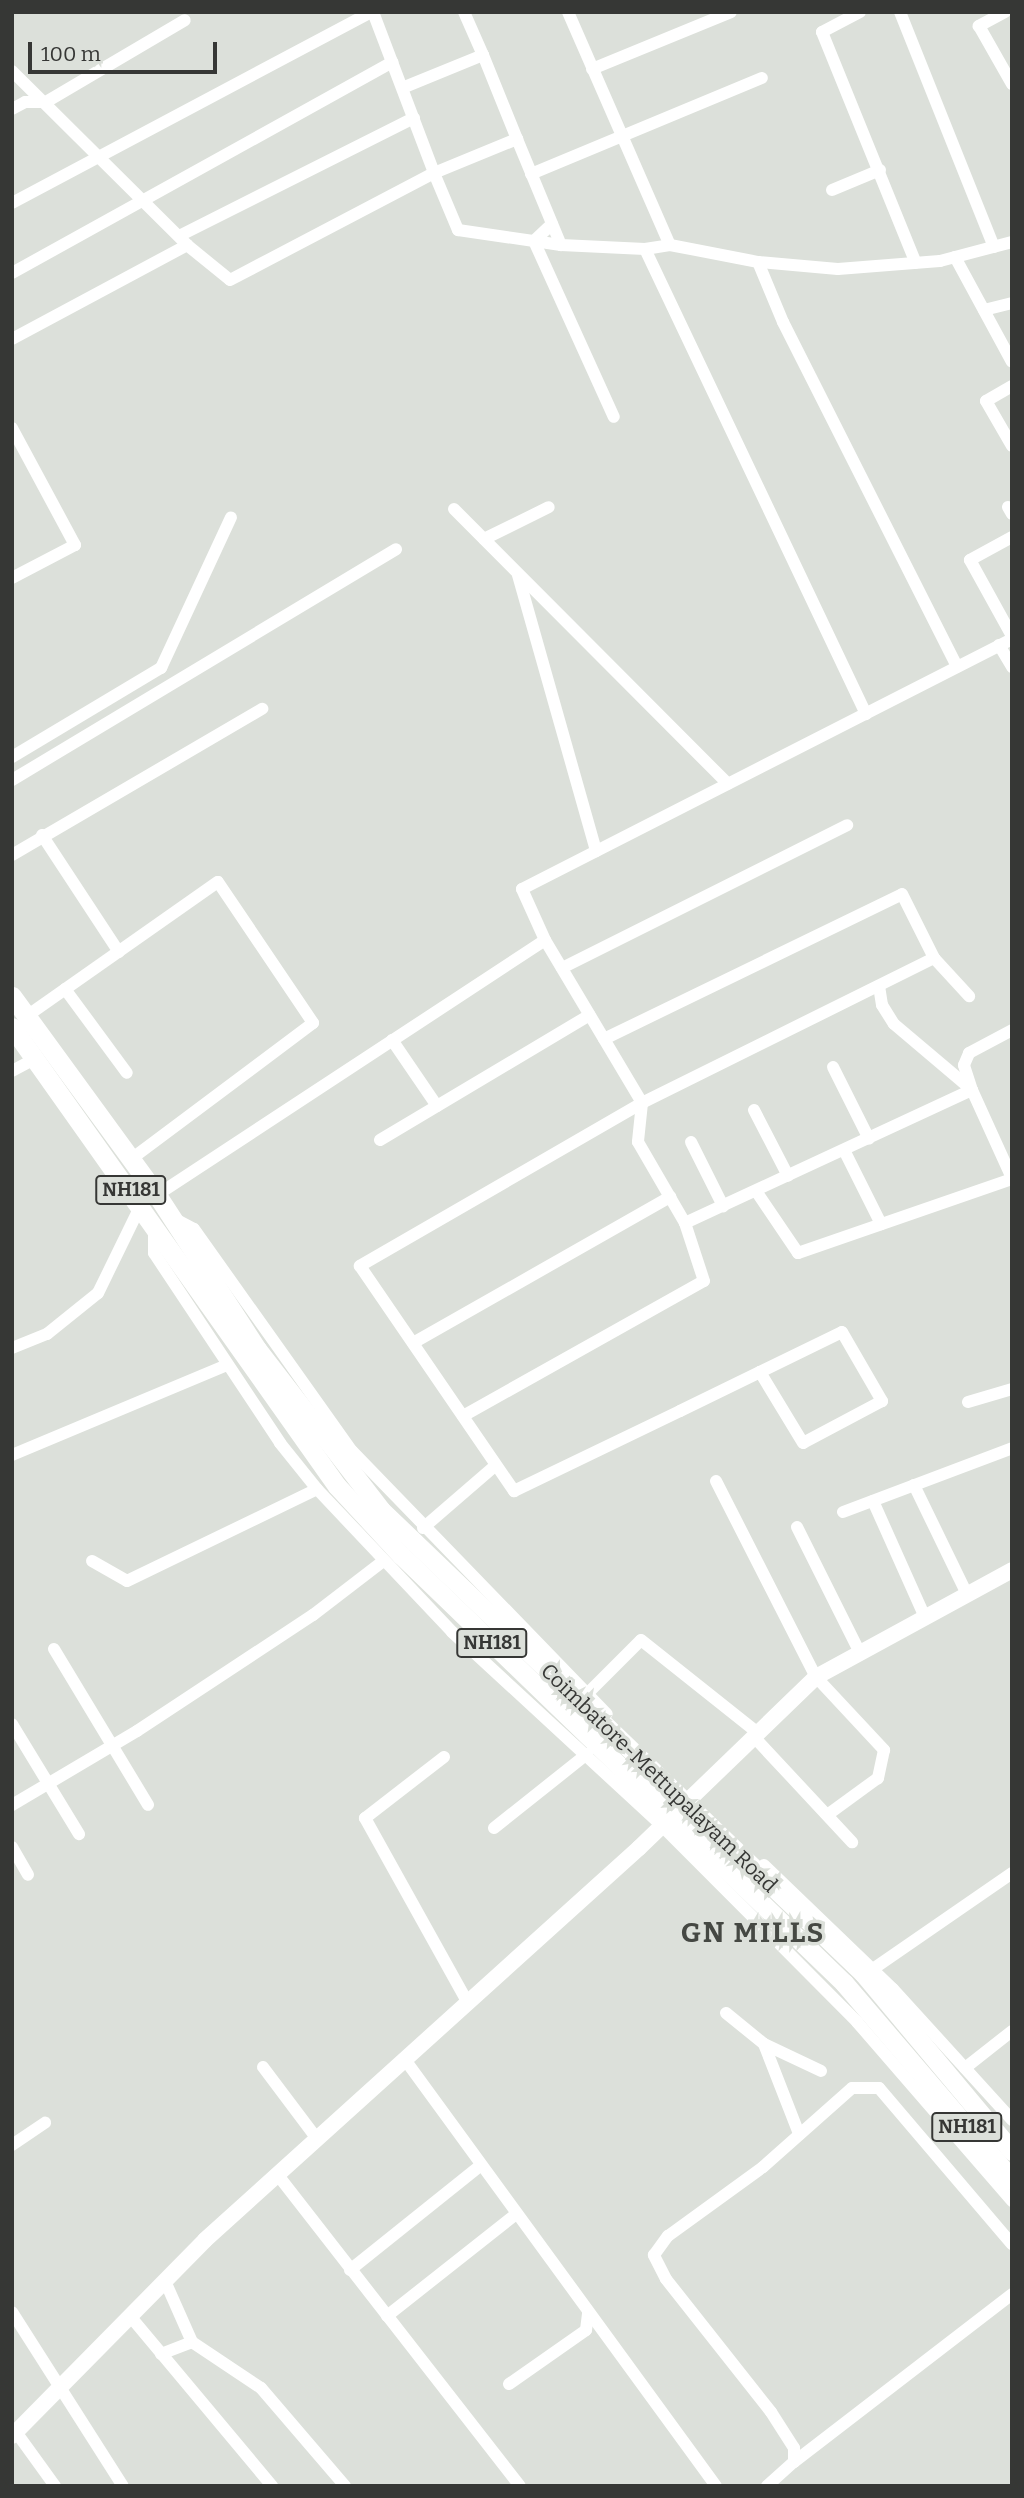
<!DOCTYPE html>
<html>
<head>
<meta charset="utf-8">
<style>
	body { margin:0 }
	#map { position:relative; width:1024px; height:2498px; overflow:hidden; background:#dce0da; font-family:Bitter,serif }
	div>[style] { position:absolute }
	.minor>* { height:12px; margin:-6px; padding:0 6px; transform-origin:6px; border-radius:6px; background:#fff }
	.major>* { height:16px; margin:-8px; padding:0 8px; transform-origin:8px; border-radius:8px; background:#fff }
	.highway>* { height:19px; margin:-9.5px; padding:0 9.5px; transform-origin:9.5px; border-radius:9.5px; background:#fff }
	span { translate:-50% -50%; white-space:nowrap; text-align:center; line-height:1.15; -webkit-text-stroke:7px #dce0da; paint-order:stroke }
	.shield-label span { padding:2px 5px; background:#dce0da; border:2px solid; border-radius:5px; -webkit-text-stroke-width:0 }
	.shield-label { font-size:19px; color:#363735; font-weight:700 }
	.street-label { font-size:21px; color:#363735 }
	.district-label { font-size:28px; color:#454843; font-weight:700; letter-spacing:2px }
	.frame { position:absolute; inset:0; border:14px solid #363735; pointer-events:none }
	.scale { position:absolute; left:28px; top:42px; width:189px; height:32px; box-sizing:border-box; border:4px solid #363735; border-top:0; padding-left:9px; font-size:21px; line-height:24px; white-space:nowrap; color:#363735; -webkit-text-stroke:5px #dce0da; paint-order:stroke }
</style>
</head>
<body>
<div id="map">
	<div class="minor">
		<div style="left:373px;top:12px;width:172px;rotate:69.2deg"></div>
		<div style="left:434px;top:173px;width:90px;rotate:-22.3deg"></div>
		<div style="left:517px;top:139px;width:91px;rotate:-112deg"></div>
		<div style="left:483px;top:55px;width:87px;rotate:157.8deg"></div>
		<div style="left:464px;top:12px;width:47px;rotate:66.2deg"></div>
		<div style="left:568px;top:12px;width:254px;rotate:66.4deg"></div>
		<div style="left:860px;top:12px;width:43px;rotate:152.2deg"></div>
		<div style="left:822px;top:32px;width:249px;rotate:67.9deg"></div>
		<div style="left:900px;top:12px;width:253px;rotate:68.2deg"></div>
		<div style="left:1005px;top:12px;width:30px;rotate:152deg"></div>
		<div style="left:979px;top:26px;width:67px;rotate:60.4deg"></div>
		<div style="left:592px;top:69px;width:150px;rotate:-22.3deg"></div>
		<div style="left:12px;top:71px;width:247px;rotate:44.8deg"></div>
		<div style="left:187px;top:245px;width:55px;rotate:39.1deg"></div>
		<div style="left:230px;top:280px;width:230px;rotate:-27.7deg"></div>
		<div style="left:434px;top:173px;width:62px;rotate:67.2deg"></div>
		<div style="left:458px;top:230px;width:104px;rotate:8.3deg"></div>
		<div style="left:561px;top:245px;width:84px;rotate:2.7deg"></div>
		<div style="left:645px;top:249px;width:25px;rotate:-9deg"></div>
		<div style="left:670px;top:245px;width:90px;rotate:10.9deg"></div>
		<div style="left:758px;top:262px;width:80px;rotate:5deg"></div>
		<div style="left:838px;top:269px;width:102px;rotate:-4.5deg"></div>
		<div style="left:940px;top:261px;width:74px;rotate:-14.8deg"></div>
		<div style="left:12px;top:109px;width:15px;rotate:-28deg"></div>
		<div style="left:25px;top:102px;width:21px"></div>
		<div style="left:46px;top:102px;width:161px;rotate:-30.5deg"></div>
		<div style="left:517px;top:139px;width:115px;rotate:67.5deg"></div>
		<div style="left:531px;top:174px;width:250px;rotate:-22.6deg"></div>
		<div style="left:832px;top:190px;width:52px;rotate:-22.6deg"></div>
		<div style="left:12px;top:203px;width:407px;rotate:-28deg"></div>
		<div style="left:552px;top:224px;width:25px;rotate:137deg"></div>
		<div style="left:534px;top:241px;width:193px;rotate:65.6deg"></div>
		<div style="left:179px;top:236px;width:263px;rotate:-26.7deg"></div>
		<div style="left:645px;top:249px;width:515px;rotate:64.58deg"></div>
		<div style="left:955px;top:257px;width:119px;rotate:61.5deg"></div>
		<div style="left:758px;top:262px;width:65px;rotate:67.4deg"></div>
		<div style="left:783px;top:322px;width:386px;rotate:63.2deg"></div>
		<div style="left:12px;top:273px;width:435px;rotate:-29deg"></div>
		<div style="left:984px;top:310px;width:29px;rotate:-14deg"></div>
		<div style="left:12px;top:339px;width:199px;rotate:-28.2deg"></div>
		<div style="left:1012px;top:386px;width:30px;rotate:150deg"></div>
		<div style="left:986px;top:401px;width:52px;rotate:60deg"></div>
		<div style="left:12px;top:428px;width:133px;rotate:61.7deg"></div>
		<div style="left:75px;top:545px;width:71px;rotate:152.4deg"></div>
		<div style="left:1008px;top:507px;width:8px;rotate:60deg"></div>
		<div style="left:454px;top:509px;width:388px;rotate:45.1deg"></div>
		<div style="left:1012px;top:537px;width:48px;rotate:151.3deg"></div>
		<div style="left:970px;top:560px;width:87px;rotate:61.1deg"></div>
		<div style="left:484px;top:539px;width:72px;rotate:-26.2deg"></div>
		<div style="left:518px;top:575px;width:287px;rotate:74.2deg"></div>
		<div style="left:999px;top:645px;width:26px;rotate:59deg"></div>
		<div style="left:12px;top:757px;width:174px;rotate:-30.9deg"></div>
		<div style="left:161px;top:668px;width:166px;rotate:-65.1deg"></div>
		<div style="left:12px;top:780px;width:448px;rotate:-31deg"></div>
		<div style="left:42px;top:835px;width:140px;rotate:56.7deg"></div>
		<div style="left:12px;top:855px;width:290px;rotate:-30.3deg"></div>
		<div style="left:545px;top:940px;width:56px;rotate:-114.3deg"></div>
		<div style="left:522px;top:889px;width:550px;rotate:-27.03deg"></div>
		<div style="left:934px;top:958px;width:52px;rotate:47.4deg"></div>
		<div style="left:562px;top:968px;width:319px;rotate:-26.6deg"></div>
		<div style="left:879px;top:986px;width:19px;rotate:81deg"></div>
		<div style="left:882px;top:1005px;width:22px;rotate:58deg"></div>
		<div style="left:894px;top:1024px;width:102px;rotate:40.2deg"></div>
		<div style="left:972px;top:1090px;width:97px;rotate:65.6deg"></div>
		<div style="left:65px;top:989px;width:104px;rotate:53.6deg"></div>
		<div style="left:27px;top:1016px;width:233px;rotate:-35.1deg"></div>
		<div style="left:218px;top:882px;width:170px;rotate:56deg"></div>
		<div style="left:313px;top:1023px;width:227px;rotate:143.2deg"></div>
		<div style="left:604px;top:1039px;width:331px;rotate:-25.9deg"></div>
		<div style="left:902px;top:894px;width:72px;rotate:63.4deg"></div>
		<div style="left:934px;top:958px;width:326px;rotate:153.6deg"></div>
		<div style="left:642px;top:1103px;width:326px;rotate:150deg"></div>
		<div style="left:360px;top:1266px;width:273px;rotate:55.6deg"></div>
		<div style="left:514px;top:1491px;width:184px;rotate:-25.7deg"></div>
		<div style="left:680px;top:1411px;width:89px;rotate:-26deg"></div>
		<div style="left:760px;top:1372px;width:91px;rotate:-26deg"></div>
		<div style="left:842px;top:1332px;width:80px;rotate:59.9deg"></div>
		<div style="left:882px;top:1401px;width:89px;rotate:152deg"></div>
		<div style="left:803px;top:1443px;width:83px;rotate:-121.2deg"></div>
		<div style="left:392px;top:1040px;width:80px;rotate:55.7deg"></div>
		<div style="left:833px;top:1067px;width:80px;rotate:63.4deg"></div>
		<div style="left:12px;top:1071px;width:26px;rotate:-28deg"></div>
		<div style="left:754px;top:1110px;width:74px;rotate:62.7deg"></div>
		<div style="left:380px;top:1140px;width:244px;rotate:-30.8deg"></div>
		<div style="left:691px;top:1142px;width:72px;rotate:63.4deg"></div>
		<div style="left:844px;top:1150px;width:83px;rotate:63.4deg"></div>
		<div style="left:756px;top:1191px;width:75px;rotate:55.9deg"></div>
		<div style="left:798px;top:1253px;width:226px;rotate:-19.1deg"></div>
		<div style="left:157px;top:1195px;width:464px;rotate:-33.3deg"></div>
		<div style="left:545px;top:940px;width:190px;rotate:59.2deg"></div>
		<div style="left:642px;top:1103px;width:39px;rotate:96deg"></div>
		<div style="left:638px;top:1142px;width:94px;rotate:59.9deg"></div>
		<div style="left:685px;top:1223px;width:316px;rotate:-24.9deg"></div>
		<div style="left:972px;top:1090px;width:26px;rotate:-108deg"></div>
		<div style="left:964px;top:1065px;width:13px;rotate:-67deg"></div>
		<div style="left:969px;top:1053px;width:49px;rotate:-28.1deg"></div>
		<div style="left:175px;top:1219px;width:21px;rotate:28deg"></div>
		<div style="left:194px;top:1229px;width:272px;rotate:54.6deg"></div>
		<div style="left:352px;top:1451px;width:366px;rotate:45.9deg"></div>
		<div style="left:154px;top:1230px;width:23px;rotate:90deg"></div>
		<div style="left:154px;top:1253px;width:228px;rotate:56.4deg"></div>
		<div style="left:280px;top:1443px;width:59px;rotate:51.2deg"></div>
		<div style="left:317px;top:1489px;width:197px;rotate:46.6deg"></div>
		<div style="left:452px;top:1632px;width:284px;rotate:42.7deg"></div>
		<div style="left:661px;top:1825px;width:278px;rotate:45.1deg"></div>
		<div style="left:857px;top:2022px;width:237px;rotate:49.1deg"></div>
		<div style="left:413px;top:1343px;width:296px;rotate:-29.6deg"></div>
		<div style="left:12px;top:1348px;width:38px;rotate:-22deg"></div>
		<div style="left:47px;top:1334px;width:65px;rotate:-38.8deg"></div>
		<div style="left:98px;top:1293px;width:98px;rotate:-64deg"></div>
		<div style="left:968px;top:1402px;width:46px;rotate:-16.5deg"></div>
		<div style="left:463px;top:1416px;width:276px;rotate:-29.3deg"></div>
		<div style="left:704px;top:1281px;width:61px;rotate:-108.1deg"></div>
		<div style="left:12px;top:1455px;width:233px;rotate:-22.7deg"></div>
		<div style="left:716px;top:1481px;width:220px;rotate:63deg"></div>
		<div style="left:816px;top:1677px;width:100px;rotate:47deg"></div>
		<div style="left:884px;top:1750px;width:29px;rotate:102deg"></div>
		<div style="left:878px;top:1778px;width:63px;rotate:144deg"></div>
		<div style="left:914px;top:1485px;width:121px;rotate:64.1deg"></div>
		<div style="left:873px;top:1501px;width:127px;rotate:65.9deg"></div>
		<div style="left:843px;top:1512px;width:181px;rotate:-20.7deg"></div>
		<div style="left:797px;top:1527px;width:141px;rotate:63.4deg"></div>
		<div style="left:423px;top:1528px;width:96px;rotate:-40.8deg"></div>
		<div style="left:92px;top:1561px;width:40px;rotate:29.7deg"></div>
		<div style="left:127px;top:1581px;width:211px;rotate:-25.8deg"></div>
		<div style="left:54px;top:1649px;width:182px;rotate:58.9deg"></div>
		<div style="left:587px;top:1694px;width:76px;rotate:-45deg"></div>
		<div style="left:641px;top:1640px;width:149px;rotate:38.5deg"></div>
		<div style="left:12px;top:1724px;width:129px;rotate:58.7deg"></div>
		<div style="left:754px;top:1737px;width:144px;rotate:47deg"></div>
		<div style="left:444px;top:1757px;width:100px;rotate:142.3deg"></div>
		<div style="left:365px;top:1818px;width:212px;rotate:60.9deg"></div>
		<div style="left:12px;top:1805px;width:145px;rotate:-30.6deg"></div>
		<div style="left:137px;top:1731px;width:211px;rotate:-33.4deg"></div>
		<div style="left:313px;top:1615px;width:87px;rotate:-37.5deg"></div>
		<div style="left:494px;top:1828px;width:119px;rotate:-38.5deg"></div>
		<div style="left:12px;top:1847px;width:32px;rotate:60deg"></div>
		<div style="left:764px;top:1865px;width:179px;rotate:43.9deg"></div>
		<div style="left:893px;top:1989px;width:177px;rotate:47.7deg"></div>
		<div style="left:873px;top:1969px;width:169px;rotate:-34.6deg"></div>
		<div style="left:726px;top:2013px;width:49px;rotate:39.2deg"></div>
		<div style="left:764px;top:2044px;width:63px;rotate:25.3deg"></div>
		<div style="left:764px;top:2044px;width:97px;rotate:68.7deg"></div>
		<div style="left:406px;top:2061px;width:526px;rotate:53.89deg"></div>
		<div style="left:263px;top:2067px;width:90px;rotate:53.1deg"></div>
		<div style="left:965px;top:2068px;width:60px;rotate:-38.2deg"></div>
		<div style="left:12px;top:2145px;width:40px;rotate:-34deg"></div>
		<div style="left:277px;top:2174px;width:395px;rotate:52.1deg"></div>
		<div style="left:350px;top:2270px;width:166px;rotate:-38.7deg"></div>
		<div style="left:165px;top:2281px;width:67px;rotate:66.1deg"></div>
		<div style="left:12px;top:2312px;width:206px;rotate:57.5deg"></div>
		<div style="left:130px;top:2316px;width:222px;rotate:50.1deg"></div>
		<div style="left:387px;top:2316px;width:164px;rotate:-38.3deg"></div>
		<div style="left:161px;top:2354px;width:33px;rotate:-21deg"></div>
		<div style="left:192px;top:2342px;width:83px;rotate:33.7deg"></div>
		<div style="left:261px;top:2388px;width:129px;rotate:49.4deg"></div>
		<div style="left:509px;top:2384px;width:94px;rotate:-35deg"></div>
		<div style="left:586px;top:2330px;width:17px;rotate:-83deg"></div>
		<div style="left:16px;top:2432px;width:67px;rotate:54.2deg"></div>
		<div style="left:794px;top:2462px;width:275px;rotate:-37.6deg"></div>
		<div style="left:767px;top:2486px;width:36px;rotate:-42deg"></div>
		<div style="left:794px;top:2462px;width:14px;rotate:-90deg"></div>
		<div style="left:794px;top:2448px;width:43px;rotate:-122.6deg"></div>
		<div style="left:771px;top:2412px;width:169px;rotate:-128.3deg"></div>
		<div style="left:666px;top:2279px;width:27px;rotate:-117deg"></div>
		<div style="left:654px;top:2255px;width:24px;rotate:-54deg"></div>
		<div style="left:668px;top:2236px;width:117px;rotate:-36deg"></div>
		<div style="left:763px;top:2167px;width:119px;rotate:-41.6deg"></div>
		<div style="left:852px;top:2088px;width:27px"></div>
		<div style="left:879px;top:2088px;width:205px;rotate:49.6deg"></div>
	</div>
	<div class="major">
		<div style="left:12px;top:2436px;width:275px;rotate:-45.4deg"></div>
		<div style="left:205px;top:2240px;width:585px;rotate:-42.09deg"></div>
		<div style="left:639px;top:1848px;width:246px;rotate:-44deg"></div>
		<div style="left:816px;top:1677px;width:223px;rotate:-28.6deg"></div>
	</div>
	<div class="highway">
		<div style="left:12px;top:996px;width:246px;rotate:53.9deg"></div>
		<div style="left:157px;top:1195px;width:184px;rotate:57deg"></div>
		<div style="left:257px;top:1349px;width:203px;rotate:52.4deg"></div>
		<div style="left:381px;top:1510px;width:668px;rotate:43.85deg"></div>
		<div style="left:863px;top:1973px;width:232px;rotate:50.1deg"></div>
		<div style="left:12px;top:1027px;width:562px;rotate:54.7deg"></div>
		<div style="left:337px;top:1486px;width:94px;rotate:47.2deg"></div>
		<div style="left:401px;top:1555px;width:616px;rotate:44.01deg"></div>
		<div style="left:844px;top:1983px;width:259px;rotate:49.5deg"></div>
	</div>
	<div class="shield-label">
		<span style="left:131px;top:1190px">NH181</span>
		<span style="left:492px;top:1643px">NH181</span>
		<span style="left:967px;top:2127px">NH181</span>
	</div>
	<div class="street-label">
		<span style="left:659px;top:1778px;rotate:44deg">Coimbatore-Mettupalayam Road</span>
	</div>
	<div class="district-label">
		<span style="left:753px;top:1933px">GN MILLS</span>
	</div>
	<div class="frame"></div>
	<div class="scale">100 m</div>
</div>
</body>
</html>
